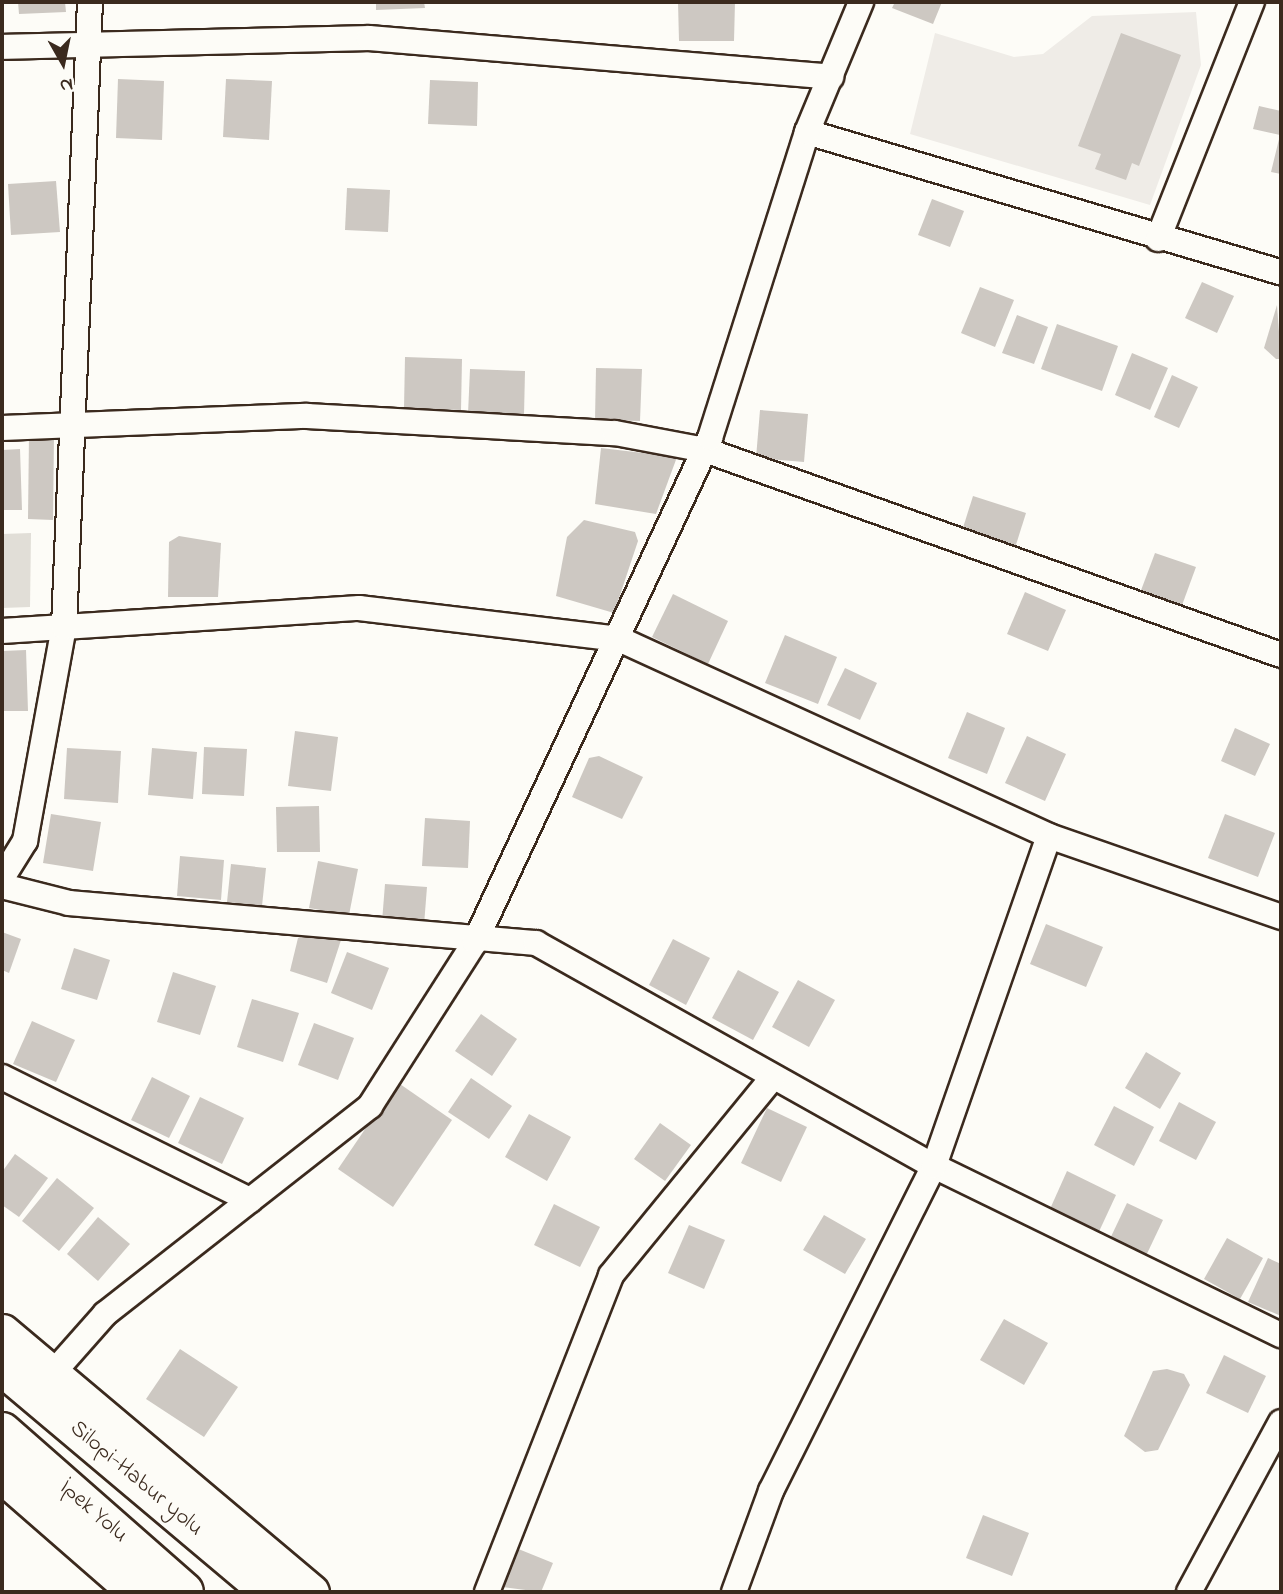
<!DOCTYPE html>
<html>
<head>
<meta charset="utf-8">
<style>
	body { margin:0 }
	#map { position:relative; width:1283px; height:1594px; overflow:hidden; background:#fdfcf7; font-family:"Indie Flower",sans-serif }
	div>[style] { position:absolute }
	.built>* { inset:0; background:#efece7 }
	.green>* { inset:0; background:#e1ded7 }
	.building>* { inset:0; background:#cdc8c2 }
	.roads { filter:drop-shadow(2px 0 #3b2a1e) drop-shadow(-2px 0 #3b2a1e) drop-shadow(0 2px #3b2a1e) drop-shadow(0 -2px #3b2a1e) }
	.street>* { height:24px; margin:-12px; padding:0 12px; transform-origin:12px; border-radius:12px; background:#fdfcf7 }
	.secondary>* { height:35px; margin:-17.5px; padding:0 17.5px; transform-origin:17.5px; border-radius:17.5px; background:#fdfcf7 }
	.highway>* { height:38px; margin:-19px; padding:0 19px; transform-origin:19px; border-radius:19px; background:#fdfcf7 }
	span { translate:-50% -50%; white-space:nowrap; text-align:center; line-height:1.15; -webkit-text-stroke:6px #fdfcf7; paint-order:stroke }
	.street-label { font-size:23px; color:#3b2a1e }
	.frame { position:absolute; inset:0; border:4px solid #3b2a1e; pointer-events:none }
	.north { position:absolute; left:28px; top:28px; width:70px; height:70px; -webkit-text-stroke:5px #fdfcf7; paint-order:stroke; rotate:171deg; font-size:19px; font-weight:700; line-height:28px; text-align:center; color:#3b2a1e }
	.north::after { content:''; display:block; margin:auto; width:24px; height:32px; background:#3b2a1e; clip-path:polygon(50% 0,100% 100%,50% 72%,0 100%) }
</style>
</head>
<body>
<div id="map">
	<div class="built">
		<div style="clip-path:polygon(1196px 12px,1201px 65px,1150px 205px,910px 134px,935px 33px,1014px 57px,1043px 54px,1092px 16px)"></div>
	</div>
	<div class="green">
		<div style="clip-path:polygon(31px 533px,30px 607px,2px 608px,2px 534px)"></div>
	</div>
	<div class="building">
		<div style="clip-path:polygon(18px 2px,65px 2px,66px 12px,19px 14px)"></div>
		<div style="clip-path:polygon(376px 2px,424px 2px,425px 8px,376px 10px)"></div>
		<div style="clip-path:polygon(678px 2px,735px 2px,734px 41px,679px 41px)"></div>
		<div style="clip-path:polygon(895px 2px,942px 2px,933px 24px,892px 8px)"></div>
		<div style="clip-path:polygon(1121px 33px,1181px 55px,1139px 166px,1132px 163px,1126px 180px,1095px 169px,1101px 154px,1078px 146px)"></div>
		<div style="clip-path:polygon(118px 79px,164px 81px,162px 140px,116px 138px)"></div>
		<div style="clip-path:polygon(226px 79px,272px 81px,269px 140px,223px 137px)"></div>
		<div style="clip-path:polygon(430px 80px,478px 82px,477px 126px,428px 124px)"></div>
		<div style="clip-path:polygon(1259px 106px,1281px 111px,1281px 174px,1271px 172px,1280px 135px,1253px 129px)"></div>
		<div style="clip-path:polygon(56px 181px,60px 232px,11px 235px,8px 184px)"></div>
		<div style="clip-path:polygon(347px 188px,390px 190px,388px 232px,345px 230px)"></div>
		<div style="clip-path:polygon(932px 199px,964px 211px,950px 247px,918px 235px)"></div>
		<div style="clip-path:polygon(1202px 282px,1234px 296px,1217px 333px,1185px 318px)"></div>
		<div style="clip-path:polygon(980px 287px,1014px 300px,995px 347px,961px 333px)"></div>
		<div style="clip-path:polygon(1277px 305px,1281px 359px,1276px 359px,1264px 348px)"></div>
		<div style="clip-path:polygon(1017px 315px,1048px 327px,1034px 364px,1002px 353px)"></div>
		<div style="clip-path:polygon(1057px 324px,1118px 346px,1102px 391px,1041px 369px)"></div>
		<div style="clip-path:polygon(1132px 353px,1168px 368px,1150px 410px,1115px 395px)"></div>
		<div style="clip-path:polygon(405px 357px,462px 359px,461px 410px,404px 408px)"></div>
		<div style="clip-path:polygon(596px 368px,642px 369px,640px 421px,595px 420px)"></div>
		<div style="clip-path:polygon(470px 369px,525px 371px,524px 415px,468px 414px)"></div>
		<div style="clip-path:polygon(1172px 375px,1198px 387px,1179px 428px,1154px 417px)"></div>
		<div style="clip-path:polygon(760px 410px,808px 414px,804px 462px,756px 458px)"></div>
		<div style="clip-path:polygon(29px 435px,54px 436px,53px 520px,28px 519px)"></div>
		<div style="clip-path:polygon(601px 448px,677px 457px,656px 514px,595px 504px)"></div>
		<div style="clip-path:polygon(20px 449px,22px 510px,2px 510px,2px 450px)"></div>
		<div style="clip-path:polygon(973px 496px,1026px 513px,1014px 551px,961px 534px)"></div>
		<div style="clip-path:polygon(584px 520px,635px 532px,638px 541px,614px 613px,556px 596px,567px 537px)"></div>
		<div style="clip-path:polygon(179px 536px,221px 543px,218px 597px,168px 597px,169px 542px)"></div>
		<div style="clip-path:polygon(1155px 553px,1196px 567px,1181px 608px,1140px 593px)"></div>
		<div style="clip-path:polygon(1025px 592px,1066px 610px,1048px 651px,1007px 634px)"></div>
		<div style="clip-path:polygon(673px 594px,728px 621px,708px 664px,652px 637px)"></div>
		<div style="clip-path:polygon(785px 635px,837px 657px,818px 704px,765px 683px)"></div>
		<div style="clip-path:polygon(26px 650px,28px 711px,2px 711px,2px 651px)"></div>
		<div style="clip-path:polygon(845px 668px,877px 683px,860px 720px,827px 705px)"></div>
		<div style="clip-path:polygon(967px 712px,1005px 728px,987px 774px,948px 758px)"></div>
		<div style="clip-path:polygon(1235px 728px,1270px 744px,1255px 776px,1221px 761px)"></div>
		<div style="clip-path:polygon(295px 731px,338px 737px,331px 791px,288px 786px)"></div>
		<div style="clip-path:polygon(1027px 736px,1066px 754px,1045px 801px,1005px 783px)"></div>
		<div style="clip-path:polygon(204px 747px,247px 749px,244px 796px,202px 794px)"></div>
		<div style="clip-path:polygon(67px 748px,121px 751px,118px 803px,64px 799px)"></div>
		<div style="clip-path:polygon(152px 748px,197px 752px,193px 799px,148px 795px)"></div>
		<div style="clip-path:polygon(599px 756px,643px 777px,622px 819px,572px 797px,589px 758px)"></div>
		<div style="clip-path:polygon(319px 806px,320px 852px,277px 852px,276px 807px)"></div>
		<div style="clip-path:polygon(51px 814px,101px 822px,93px 871px,43px 863px)"></div>
		<div style="clip-path:polygon(1225px 814px,1275px 833px,1258px 877px,1208px 858px)"></div>
		<div style="clip-path:polygon(425px 818px,470px 821px,468px 868px,422px 866px)"></div>
		<div style="clip-path:polygon(180px 856px,224px 860px,221px 900px,177px 896px)"></div>
		<div style="clip-path:polygon(318px 861px,358px 869px,349px 915px,309px 908px)"></div>
		<div style="clip-path:polygon(231px 864px,266px 868px,262px 906px,227px 902px)"></div>
		<div style="clip-path:polygon(385px 884px,427px 887px,424px 925px,382px 922px)"></div>
		<div style="clip-path:polygon(1046px 924px,1103px 947px,1086px 987px,1030px 964px)"></div>
		<div style="clip-path:polygon(2px 932px,21px 939px,9px 973px,2px 970px)"></div>
		<div style="clip-path:polygon(305px 934px,342px 937px,327px 983px,290px 971px,298px 938px)"></div>
		<div style="clip-path:polygon(673px 939px,710px 958px,686px 1005px,649px 985px)"></div>
		<div style="clip-path:polygon(74px 948px,110px 960px,97px 1000px,61px 989px)"></div>
		<div style="clip-path:polygon(347px 952px,389px 968px,372px 1010px,331px 993px)"></div>
		<div style="clip-path:polygon(738px 970px,779px 992px,753px 1040px,712px 1018px)"></div>
		<div style="clip-path:polygon(173px 972px,216px 986px,200px 1035px,157px 1022px)"></div>
		<div style="clip-path:polygon(798px 980px,835px 1000px,809px 1047px,772px 1027px)"></div>
		<div style="clip-path:polygon(252px 999px,299px 1013px,283px 1062px,237px 1047px)"></div>
		<div style="clip-path:polygon(481px 1014px,517px 1039px,492px 1076px,455px 1051px)"></div>
		<div style="clip-path:polygon(32px 1021px,75px 1040px,56px 1082px,13px 1064px)"></div>
		<div style="clip-path:polygon(314px 1023px,354px 1038px,338px 1080px,298px 1065px)"></div>
		<div style="clip-path:polygon(1146px 1052px,1181px 1073px,1160px 1109px,1125px 1088px)"></div>
		<div style="clip-path:polygon(152px 1077px,190px 1096px,169px 1138px,131px 1120px)"></div>
		<div style="clip-path:polygon(471px 1078px,512px 1106px,489px 1139px,448px 1112px)"></div>
		<div style="clip-path:polygon(397px 1082px,452px 1120px,393px 1207px,338px 1169px)"></div>
		<div style="clip-path:polygon(200px 1097px,244px 1118px,222px 1164px,178px 1143px)"></div>
		<div style="clip-path:polygon(1179px 1102px,1216px 1122px,1196px 1160px,1159px 1141px)"></div>
		<div style="clip-path:polygon(1114px 1106px,1154px 1127px,1134px 1166px,1094px 1145px)"></div>
		<div style="clip-path:polygon(767px 1108px,807px 1127px,781px 1182px,741px 1163px)"></div>
		<div style="clip-path:polygon(529px 1114px,571px 1137px,547px 1181px,505px 1157px)"></div>
		<div style="clip-path:polygon(660px 1123px,691px 1145px,665px 1181px,634px 1159px)"></div>
		<div style="clip-path:polygon(15px 1154px,48px 1178px,19px 1217px,2px 1205px,2px 1172px)"></div>
		<div style="clip-path:polygon(1067px 1171px,1116px 1195px,1096px 1238px,1050px 1209px)"></div>
		<div style="clip-path:polygon(57px 1178px,94px 1208px,59px 1251px,22px 1221px)"></div>
		<div style="clip-path:polygon(1127px 1203px,1163px 1220px,1144px 1260px,1108px 1243px)"></div>
		<div style="clip-path:polygon(554px 1204px,600px 1227px,580px 1267px,534px 1245px)"></div>
		<div style="clip-path:polygon(824px 1215px,866px 1239px,845px 1274px,803px 1250px)"></div>
		<div style="clip-path:polygon(98px 1217px,130px 1244px,98px 1281px,67px 1254px)"></div>
		<div style="clip-path:polygon(689px 1225px,725px 1240px,704px 1289px,668px 1273px)"></div>
		<div style="clip-path:polygon(1227px 1238px,1263px 1258px,1240px 1299px,1204px 1279px)"></div>
		<div style="clip-path:polygon(1268px 1258px,1281px 1264px,1281px 1316px,1248px 1302px)"></div>
		<div style="clip-path:polygon(1004px 1319px,1048px 1343px,1024px 1385px,980px 1360px)"></div>
		<div style="clip-path:polygon(180px 1349px,238px 1387px,204px 1437px,146px 1399px)"></div>
		<div style="clip-path:polygon(1224px 1355px,1266px 1376px,1248px 1413px,1206px 1393px)"></div>
		<div style="clip-path:polygon(1167px 1369px,1184px 1374px,1190px 1385px,1158px 1450px,1145px 1452px,1124px 1436px,1153px 1371px)"></div>
		<div style="clip-path:polygon(983px 1515px,1029px 1533px,1012px 1576px,966px 1558px)"></div>
		<div style="clip-path:polygon(511px 1546px,553px 1563px,541px 1592px,495px 1586px)"></div>
	</div>
	<div class="roads">
		<div class="street">
			<div style="left:2px;top:47px;width:367px;rotate:-1.4deg"></div>
			<div style="left:369px;top:38px;width:464px;rotate:4.8deg"></div>
			<div style="left:807px;top:132px;width:494px;rotate:16.5deg"></div>
			<div style="left:1158px;top:239px;width:255px;rotate:-68.4deg"></div>
			<div style="left:2px;top:428px;width:305px;rotate:-2.3deg"></div>
			<div style="left:307px;top:416px;width:308px;rotate:3.2deg"></div>
			<div style="left:615px;top:433px;width:92px;rotate:10.7deg"></div>
			<div style="left:705px;top:450px;width:611px;rotate:19.59deg"></div>
			<div style="left:2px;top:631px;width:358px;rotate:-3.7deg"></div>
			<div style="left:359px;top:608px;width:262px;rotate:6.8deg"></div>
			<div style="left:619px;top:639px;width:473px;rotate:24.6deg"></div>
			<div style="left:1049px;top:836px;width:246px;rotate:19.2deg"></div>
			<div style="left:2px;top:878px;width:44px;rotate:-58.1deg"></div>
			<div style="left:25px;top:841px;width:218px;rotate:-79.7deg"></div>
			<div style="left:64px;top:627px;width:626px;rotate:-87.62deg"></div>
			<div style="left:2px;top:886px;width:69px;rotate:14.2deg"></div>
			<div style="left:69px;top:903px;width:469px;rotate:4.9deg"></div>
			<div style="left:536px;top:943px;width:456px;rotate:29.3deg"></div>
			<div style="left:934px;top:1166px;width:386px;rotate:26deg"></div>
			<div style="left:2px;top:1077px;width:277px;rotate:26.4deg"></div>
			<div style="left:52px;top:1374px;width:80px;rotate:-48.5deg"></div>
			<div style="left:105px;top:1314px;width:337px;rotate:-38.1deg"></div>
			<div style="left:370px;top:1106px;width:195px;rotate:-57.4deg"></div>
			<div style="left:475px;top:942px;width:556px;rotate:-65deg"></div>
			<div style="left:710px;top:438px;width:321px;rotate:-72.4deg"></div>
			<div style="left:807px;top:132px;width:141px;rotate:-67.4deg"></div>
			<div style="left:487px;top:1592px;width:340px;rotate:-68.6deg"></div>
			<div style="left:611px;top:1275px;width:254px;rotate:-50.7deg"></div>
			<div style="left:734px;top:1592px;width:108px;rotate:-69.9deg"></div>
			<div style="left:771px;top:1491px;width:364px;rotate:-63.4deg"></div>
			<div style="left:934px;top:1166px;width:349px;rotate:-70.8deg"></div>
			<div style="left:1189px;top:1592px;width:193px;rotate:-61.6deg"></div>
		</div>
		<div class="secondary">
			<div style="left:2px;top:1332px;width:404px;rotate:40.1deg"></div>
			<div style="left:2px;top:1475px;width:178px;rotate:41.1deg"></div>
		</div>
		<div class="highway">
			<div style="left:2px;top:1366px;width:351px;rotate:40.1deg"></div>
			<div style="left:2px;top:1432px;width:242px;rotate:41.3deg"></div>
		</div>
	</div>
	<div class="street-label">
		<span style="left:136px;top:1479px;rotate:40deg">Silopi-Habur yolu</span>
		<span style="left:93px;top:1512px;rotate:41deg">İpek Yolu</span>
	</div>
	<div class="frame"></div>
	<div class="north">N</div>
</div>
</body>
</html>
